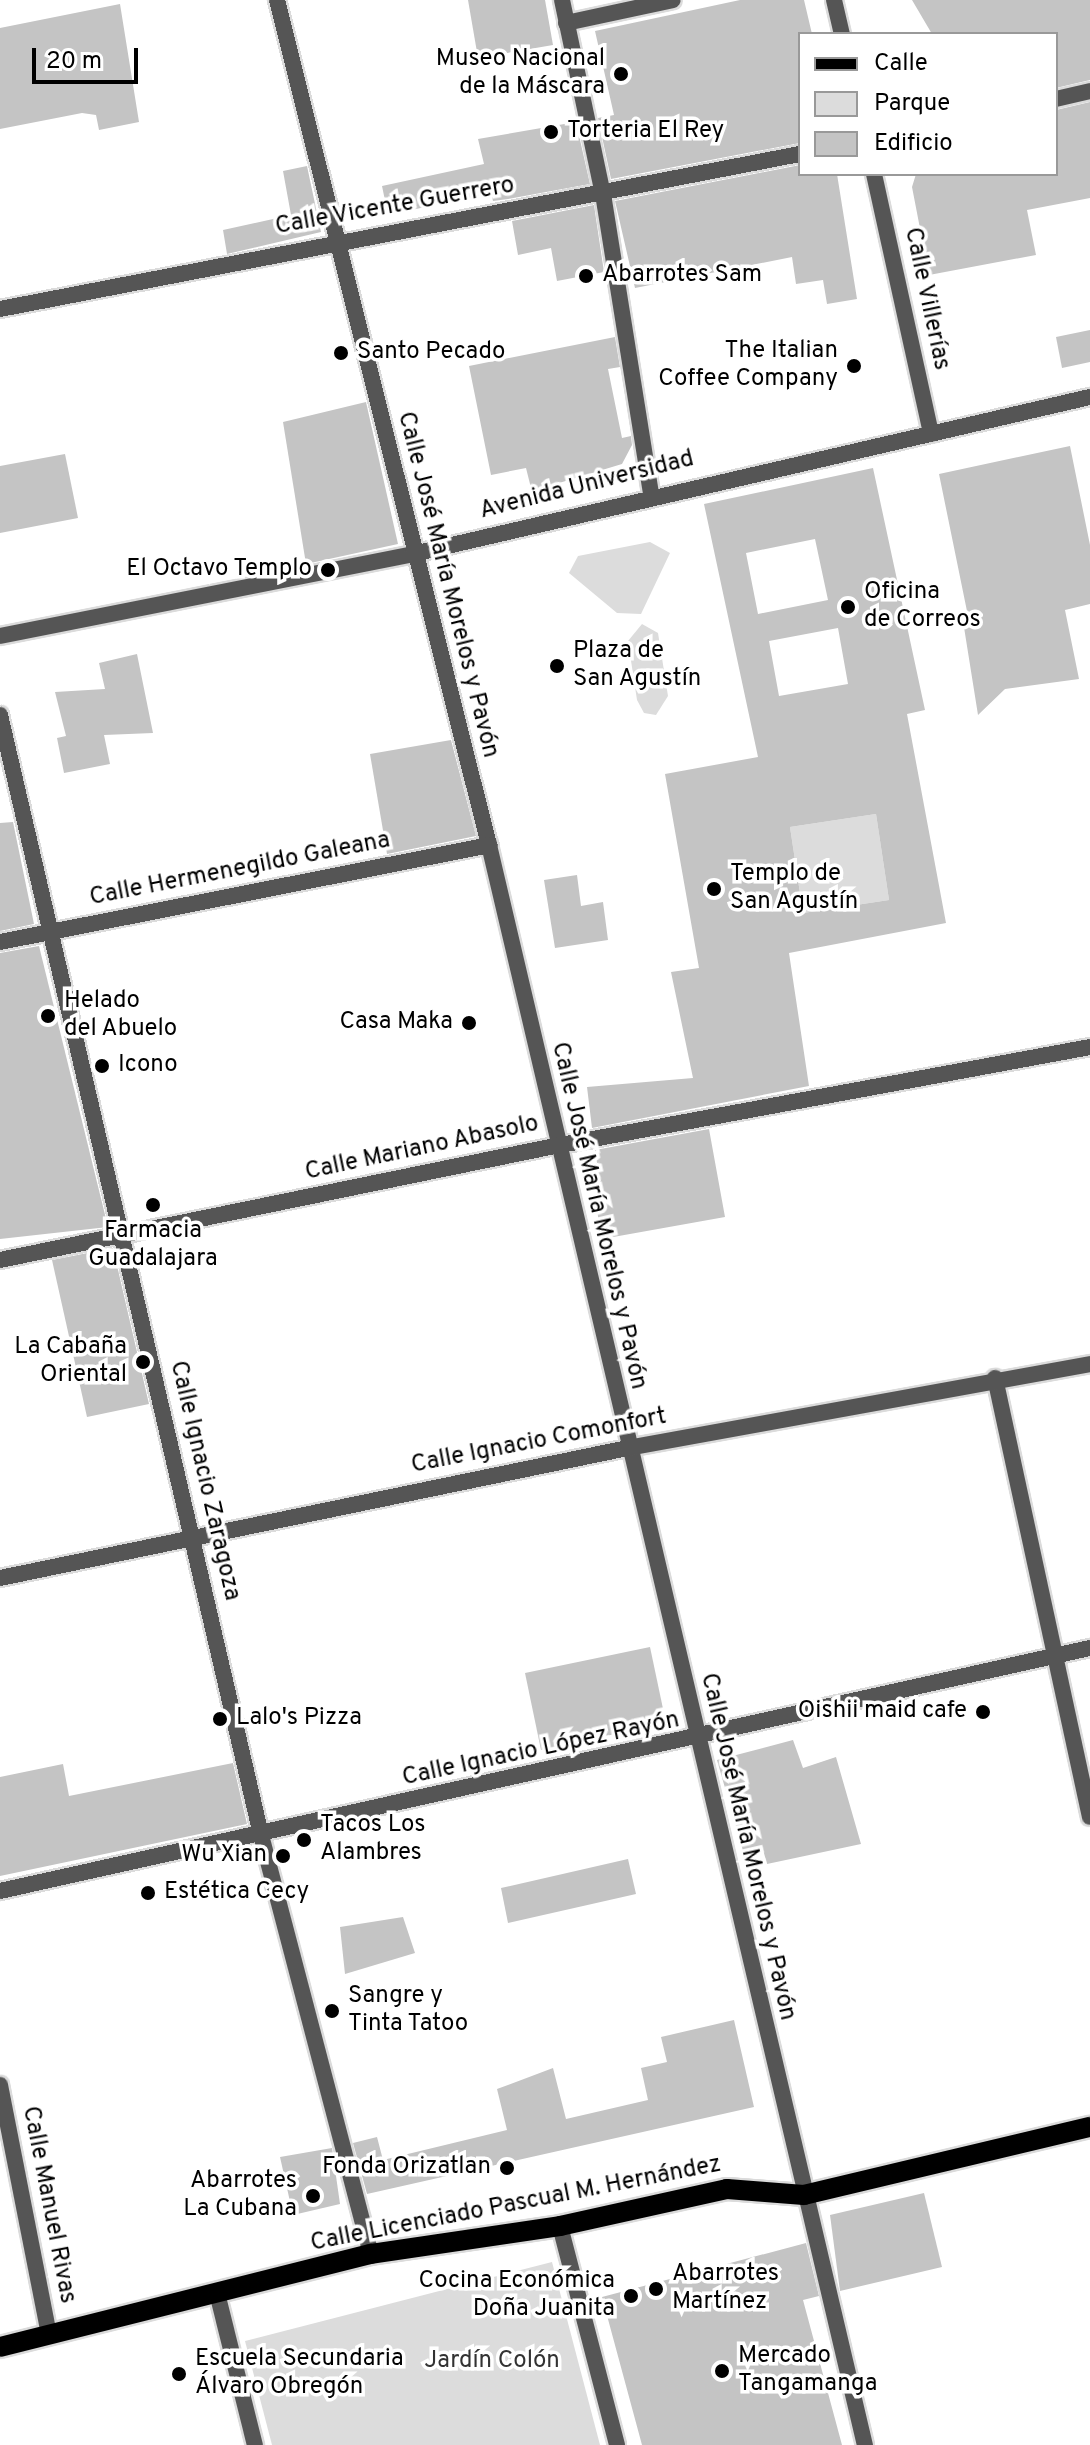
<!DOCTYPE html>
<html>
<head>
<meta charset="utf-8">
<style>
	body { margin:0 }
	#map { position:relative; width:1090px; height:2445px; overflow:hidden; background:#fff; font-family:Overpass,sans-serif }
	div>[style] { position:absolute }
	.green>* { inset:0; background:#dcdcdc }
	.building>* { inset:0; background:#c4c4c4 }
	.roads { filter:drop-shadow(2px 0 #dbdbdb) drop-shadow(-2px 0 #dbdbdb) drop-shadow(0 2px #dbdbdb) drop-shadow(0 -2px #dbdbdb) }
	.pedestrian>* { height:16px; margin:-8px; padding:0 8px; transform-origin:8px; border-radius:8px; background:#555 }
	.minor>* { height:16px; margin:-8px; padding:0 8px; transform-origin:8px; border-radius:8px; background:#555 }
	.primary>* { height:20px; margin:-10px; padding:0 10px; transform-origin:10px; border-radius:10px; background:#000 }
	.dots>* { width:22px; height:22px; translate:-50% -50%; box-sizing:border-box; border:4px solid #fff; border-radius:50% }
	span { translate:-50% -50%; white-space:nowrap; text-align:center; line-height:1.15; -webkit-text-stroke:7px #fff; paint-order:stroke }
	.poi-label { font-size:24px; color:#000 }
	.right { translate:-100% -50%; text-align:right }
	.left { translate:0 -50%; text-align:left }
	.street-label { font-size:24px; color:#000 }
	.park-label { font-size:24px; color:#333 }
	.legend { position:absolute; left:798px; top:32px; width:260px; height:144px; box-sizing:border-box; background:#fff; border:2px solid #999; margin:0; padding:10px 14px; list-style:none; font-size:24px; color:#000 }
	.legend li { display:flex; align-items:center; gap:16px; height:40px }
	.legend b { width:40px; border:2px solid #999 }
	.scale { position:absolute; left:32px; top:48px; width:106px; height:36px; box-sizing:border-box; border:4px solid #000; border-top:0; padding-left:10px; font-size:24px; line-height:28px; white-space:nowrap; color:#000; -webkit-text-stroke:6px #fff; paint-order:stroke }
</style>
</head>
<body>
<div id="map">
	<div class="green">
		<div style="clip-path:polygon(650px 542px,670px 553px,641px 614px,617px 613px,569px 573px,578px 556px)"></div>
		<div style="clip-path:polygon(642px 624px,658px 633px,668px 696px,656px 715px,644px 713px,637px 700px,628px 641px)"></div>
		<div style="clip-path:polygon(876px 814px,889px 900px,803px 913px,790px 827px)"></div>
		<div style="clip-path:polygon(552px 2262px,600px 2445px,272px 2445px,245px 2341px)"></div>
	</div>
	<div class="building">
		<div style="clip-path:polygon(468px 0,545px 0,553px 45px,478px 58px)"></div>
		<div style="clip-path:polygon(740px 0,804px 0,812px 34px,800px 34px,800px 143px,611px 179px,598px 118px,614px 115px,595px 31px)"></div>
		<div style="clip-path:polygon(912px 0,1090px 0,1090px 80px,1056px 88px,1056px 34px,932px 34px)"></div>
		<div style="clip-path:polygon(120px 4px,139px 122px,99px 130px,96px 115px,82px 113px,0 129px,0 28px)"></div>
		<div style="clip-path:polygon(1090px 102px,1090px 198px,1027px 210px,1036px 255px,929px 275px,912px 187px,916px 174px,1056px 174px,1056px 110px)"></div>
		<div style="clip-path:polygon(576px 122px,590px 184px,508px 199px,493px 201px,491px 193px,388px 215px,382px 186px,484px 164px,478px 139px)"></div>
		<div style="clip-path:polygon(800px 165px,800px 174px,837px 174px,857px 299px,827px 304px,823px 280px,796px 284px,792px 257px,635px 288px,615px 201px)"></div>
		<div style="clip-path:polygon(307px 166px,321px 232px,227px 254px,223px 230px,291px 215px,283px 171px)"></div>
		<div style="clip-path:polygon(594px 205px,604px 272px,557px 281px,551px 248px,518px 255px,512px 221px)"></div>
		<div style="clip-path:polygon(1090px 330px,1090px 362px,1062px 368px,1056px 337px)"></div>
		<div style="clip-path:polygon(615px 337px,620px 367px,608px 369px,622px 438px,631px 436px,632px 445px,622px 464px,559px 483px,561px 495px,534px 500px,526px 468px,491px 475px,469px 366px)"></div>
		<div style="clip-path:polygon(366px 402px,398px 544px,306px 564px,283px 422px)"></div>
		<div style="clip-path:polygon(1070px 446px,1090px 545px,1090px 604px,1065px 610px,1079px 679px,1005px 689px,978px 715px,963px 621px,969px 621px,939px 474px)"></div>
		<div style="clip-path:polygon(65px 454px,78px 518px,0 533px,0 466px)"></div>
		<div style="clip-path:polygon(evenodd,873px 468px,925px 710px,907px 714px,946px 923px,789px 953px,809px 1086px,592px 1128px,587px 1087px,693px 1078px,671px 972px,699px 968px,665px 774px,758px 757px,704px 504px,873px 468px,815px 539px,828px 600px,758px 614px,746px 553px,815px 539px,873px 468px,838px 628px,848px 684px,779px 696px,769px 641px,838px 628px,873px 468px,876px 814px,889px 900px,803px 913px,790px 827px,876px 814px)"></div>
		<div style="clip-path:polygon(137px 654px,153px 733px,104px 735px,110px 764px,64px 773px,57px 738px,66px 736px,55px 692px,105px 689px,99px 663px)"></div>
		<div style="clip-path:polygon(451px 740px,476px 836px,387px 854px,370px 754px)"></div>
		<div style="clip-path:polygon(13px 822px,34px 924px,0 931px,0 823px)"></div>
		<div style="clip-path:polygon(577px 875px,581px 906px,603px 902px,608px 940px,555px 948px,544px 880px)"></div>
		<div style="clip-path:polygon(39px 946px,108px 1227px,0 1239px,0 953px)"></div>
		<div style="clip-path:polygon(709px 1129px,725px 1217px,602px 1239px,589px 1165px,597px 1163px,595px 1150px)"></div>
		<div style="clip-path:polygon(113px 1248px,149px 1404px,87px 1417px,52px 1260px)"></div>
		<div style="clip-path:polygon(650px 1647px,666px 1723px,541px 1750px,525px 1673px)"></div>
		<div style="clip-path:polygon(793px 1740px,803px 1768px,836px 1757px,861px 1844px,767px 1864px,762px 1846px,743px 1851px,717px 1760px)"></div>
		<div style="clip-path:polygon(233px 1763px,247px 1824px,0 1876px,0 1777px,63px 1764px,69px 1796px)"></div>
		<div style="clip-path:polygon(628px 1859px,636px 1894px,508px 1923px,501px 1888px)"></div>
		<div style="clip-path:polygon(403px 1917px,415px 1953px,345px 1974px,340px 1927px)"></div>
		<div style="clip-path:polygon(734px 2020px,754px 2107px,367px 2194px,353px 2143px,377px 2137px,383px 2160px,507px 2130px,497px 2089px,553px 2068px,566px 2119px,648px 2100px,641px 2068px,667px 2062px,661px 2037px)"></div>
		<div style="clip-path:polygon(332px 2148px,340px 2204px,293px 2215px,280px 2157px)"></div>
		<div style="clip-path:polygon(924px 2193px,942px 2267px,840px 2291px,830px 2215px)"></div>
		<div style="clip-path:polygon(806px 2243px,819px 2296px,803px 2300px,842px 2445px,642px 2445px,602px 2297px)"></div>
	</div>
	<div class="roads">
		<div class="pedestrian">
			<div style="left:834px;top:0;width:35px;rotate:77deg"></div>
			<div style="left:566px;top:23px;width:109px;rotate:-12.1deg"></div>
			<div style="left:0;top:715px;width:1150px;rotate:76.88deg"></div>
			<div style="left:261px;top:1835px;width:433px;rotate:75.3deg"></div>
		</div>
		<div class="minor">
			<div style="left:277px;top:0;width:871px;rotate:75.92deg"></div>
			<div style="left:489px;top:845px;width:1644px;rotate:76.78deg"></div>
			<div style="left:562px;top:0;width:198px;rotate:78.1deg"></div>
			<div style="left:603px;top:194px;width:303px;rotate:80.9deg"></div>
			<div style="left:1056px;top:99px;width:35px;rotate:-13deg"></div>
			<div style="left:874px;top:174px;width:266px;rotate:77.6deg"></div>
			<div style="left:0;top:309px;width:815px;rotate:-10.97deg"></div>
			<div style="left:0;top:636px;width:421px;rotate:-11.2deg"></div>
			<div style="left:413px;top:554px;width:695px;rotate:-13.06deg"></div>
			<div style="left:0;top:942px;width:499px;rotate:-11.2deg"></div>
			<div style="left:0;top:1260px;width:567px;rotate:-11.61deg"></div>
			<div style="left:555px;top:1146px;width:544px;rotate:-10.48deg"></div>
			<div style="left:995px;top:1378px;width:449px;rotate:77.8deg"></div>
			<div style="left:0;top:1578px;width:641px;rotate:-11.7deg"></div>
			<div style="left:628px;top:1448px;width:470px;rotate:-10.3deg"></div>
			<div style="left:0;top:1891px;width:1117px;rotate:-12.57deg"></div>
			<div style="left:0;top:2085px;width:255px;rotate:78.9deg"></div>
			<div style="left:560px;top:2226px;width:226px;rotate:75.4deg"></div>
			<div style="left:217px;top:2293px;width:157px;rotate:76deg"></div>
		</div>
		<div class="primary">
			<div style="left:0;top:2347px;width:382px;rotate:-14.1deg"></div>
			<div style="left:371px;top:2254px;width:191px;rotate:-8.4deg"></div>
			<div style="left:560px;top:2226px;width:171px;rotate:-12.5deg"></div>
			<div style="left:727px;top:2189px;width:77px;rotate:4.5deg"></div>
			<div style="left:804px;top:2195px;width:294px;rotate:-13.4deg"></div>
		</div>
	</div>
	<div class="dots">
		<div style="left:621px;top:74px;background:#000"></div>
		<div style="left:551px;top:132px;background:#000"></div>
		<div style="left:586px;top:276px;background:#000"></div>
		<div style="left:341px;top:353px;background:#000"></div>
		<div style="left:854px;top:366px;background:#000"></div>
		<div style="left:328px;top:570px;background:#000"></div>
		<div style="left:848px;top:607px;background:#000"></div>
		<div style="left:557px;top:666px;background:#000"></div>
		<div style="left:714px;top:889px;background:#000"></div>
		<div style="left:48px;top:1016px;background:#000"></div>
		<div style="left:469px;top:1023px;background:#000"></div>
		<div style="left:102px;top:1066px;background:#000"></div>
		<div style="left:153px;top:1205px;background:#000"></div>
		<div style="left:143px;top:1362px;background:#000"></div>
		<div style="left:983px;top:1712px;background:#000"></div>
		<div style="left:220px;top:1719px;background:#000"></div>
		<div style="left:304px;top:1840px;background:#000"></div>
		<div style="left:283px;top:1856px;background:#000"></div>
		<div style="left:148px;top:1893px;background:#000"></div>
		<div style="left:332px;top:2011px;background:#000"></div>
		<div style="left:507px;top:2168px;background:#000"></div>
		<div style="left:313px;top:2196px;background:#000"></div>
		<div style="left:656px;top:2289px;background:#000"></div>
		<div style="left:631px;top:2296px;background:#000"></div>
		<div style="left:722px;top:2371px;background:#000"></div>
		<div style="left:179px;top:2374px;background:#000"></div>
	</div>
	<div class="poi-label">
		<span class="right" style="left:605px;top:74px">Museo Nacional<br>de la Máscara</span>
		<span class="left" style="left:567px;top:132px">Torteria El Rey</span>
		<span class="left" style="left:602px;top:276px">Abarrotes Sam</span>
		<span class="right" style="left:838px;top:366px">The Italian<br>Coffee Company</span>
		<span class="left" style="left:357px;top:353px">Santo Pecado</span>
		<span class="right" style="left:312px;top:570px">El Octavo Templo</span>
		<span class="left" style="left:864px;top:607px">Oficina<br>de Correos</span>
		<span class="left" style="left:573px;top:666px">Plaza de<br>San Agustín</span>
		<span class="left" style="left:730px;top:889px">Templo de<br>San Agustín</span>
		<span class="left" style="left:64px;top:1016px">Helado<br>del Abuelo</span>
		<span class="right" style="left:453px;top:1023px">Casa Maka</span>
		<span class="left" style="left:118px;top:1066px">Icono</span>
		<span style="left:153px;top:1246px">Farmacia<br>Guadalajara</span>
		<span class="right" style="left:127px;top:1362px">La Cabaña<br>Oriental</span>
		<span class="right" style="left:967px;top:1712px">Oishii maid cafe</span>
		<span class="left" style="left:236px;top:1719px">Lalo's Pizza</span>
		<span class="left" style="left:320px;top:1840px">Tacos Los<br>Alambres</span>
		<span class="right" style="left:267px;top:1856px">Wu Xian</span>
		<span class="left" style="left:164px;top:1893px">Estética Cecy</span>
		<span class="left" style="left:348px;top:2011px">Sangre y<br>Tinta Tatoo</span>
		<span class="right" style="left:491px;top:2168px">Fonda Orizatlan</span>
		<span class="right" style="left:297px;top:2196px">Abarrotes<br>La Cubana</span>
		<span class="left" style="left:672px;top:2289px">Abarrotes<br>Martínez</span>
		<span class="right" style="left:615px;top:2296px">Cocina Económica<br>Doña Juanita</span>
		<span class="left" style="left:738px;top:2371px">Mercado<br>Tangamanga</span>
		<span class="left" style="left:195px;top:2374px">Escuela Secundaria<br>Álvaro Obregón</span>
	</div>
	<div class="street-label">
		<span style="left:395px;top:207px;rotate:-10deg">Calle Vicente Guerrero</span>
		<span style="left:926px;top:299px;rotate:78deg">Calle Villerías</span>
		<span style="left:587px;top:486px;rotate:-14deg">Avenida Universidad</span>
		<span style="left:447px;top:585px;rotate:76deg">Calle José María Morelos y Pavón</span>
		<span style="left:240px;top:870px;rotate:-11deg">Calle Hermenegildo Galeana</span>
		<span style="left:422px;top:1149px;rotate:-12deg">Calle Mariano Abasolo</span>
		<span style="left:598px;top:1216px;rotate:77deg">Calle José María Morelos y Pavón</span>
		<span style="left:539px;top:1442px;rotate:-11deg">Calle Ignacio Comonfort</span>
		<span style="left:204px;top:1481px;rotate:77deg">Calle Ignacio Zaragoza</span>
		<span style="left:541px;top:1750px;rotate:-12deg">Calle Ignacio López Rayón</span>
		<span style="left:747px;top:1847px;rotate:77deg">Calle José María Morelos y Pavón</span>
		<span style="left:48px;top:2205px;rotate:79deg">Calle Manuel Rivas</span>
		<span style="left:516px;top:2205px;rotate:-11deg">Calle Licenciado Pascual M. Hernández</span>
	</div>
	<div class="park-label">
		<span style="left:492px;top:2362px">Jardín Colón</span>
	</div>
	<ul class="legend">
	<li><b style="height:10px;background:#000"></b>Calle</li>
	<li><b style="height:22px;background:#dcdcdc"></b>Parque</li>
	<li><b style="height:22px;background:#c4c4c4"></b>Edificio</li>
	</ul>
	<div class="scale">20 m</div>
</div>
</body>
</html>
